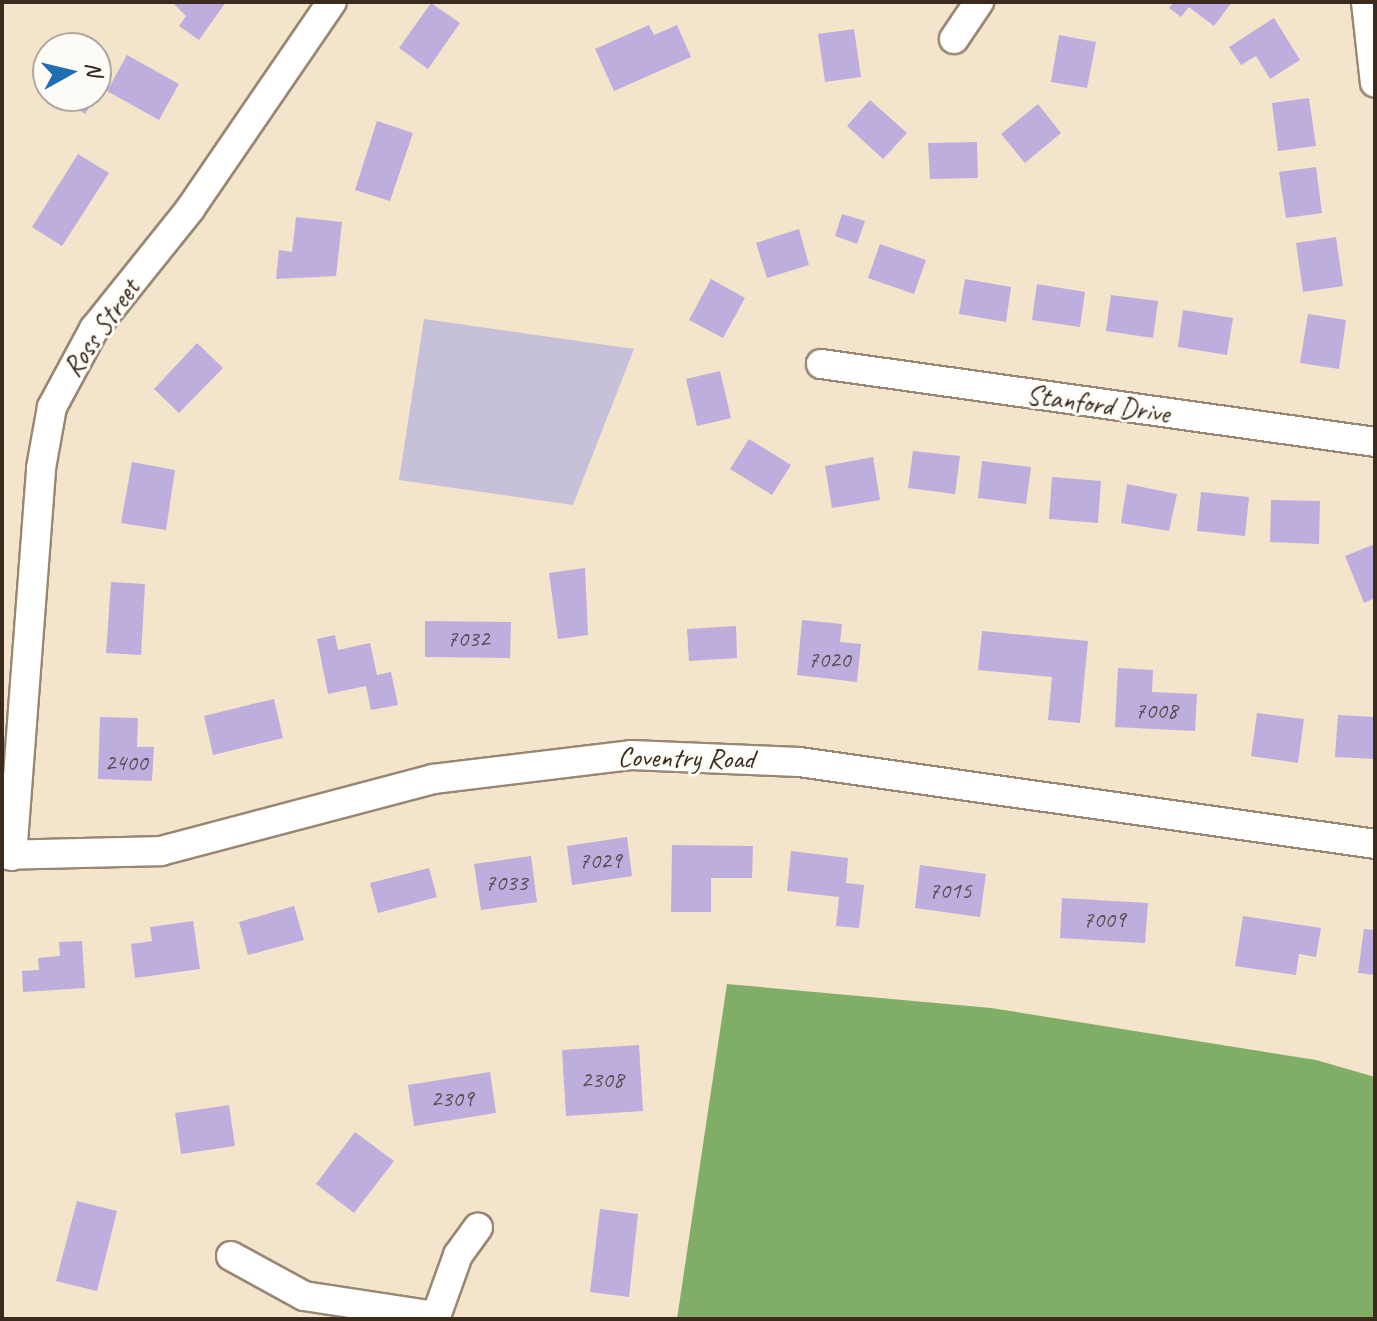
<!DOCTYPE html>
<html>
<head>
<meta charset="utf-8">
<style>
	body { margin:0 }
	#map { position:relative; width:1377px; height:1321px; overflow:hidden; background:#f4e4cb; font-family:Caveat,sans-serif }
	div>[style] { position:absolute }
	.industrial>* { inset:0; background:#c6c0d9 }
	.forest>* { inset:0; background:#81ae66 }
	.building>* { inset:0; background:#beaede }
	.path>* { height:5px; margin-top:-2.5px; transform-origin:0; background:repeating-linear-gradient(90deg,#988774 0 2px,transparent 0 8px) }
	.roads { filter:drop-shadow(2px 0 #988774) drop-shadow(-2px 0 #988774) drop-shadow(0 2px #988774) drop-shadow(0 -2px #988774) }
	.minor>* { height:28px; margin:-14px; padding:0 14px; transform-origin:14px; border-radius:14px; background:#fff }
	span { translate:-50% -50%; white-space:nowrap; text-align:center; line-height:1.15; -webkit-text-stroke:6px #fdfcf7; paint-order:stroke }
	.number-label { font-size:24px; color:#5c4b4e }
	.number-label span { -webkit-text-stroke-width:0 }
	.street-label { font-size:28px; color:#3b2a1e }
	.frame { position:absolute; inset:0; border:4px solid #3b2a1e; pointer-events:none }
	.north { position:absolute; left:32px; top:32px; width:80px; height:80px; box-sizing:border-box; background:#fdfcf7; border:2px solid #afa8a0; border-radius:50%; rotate:82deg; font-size:22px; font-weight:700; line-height:32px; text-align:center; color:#3b2a1e }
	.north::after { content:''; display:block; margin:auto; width:28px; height:36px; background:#1f6fb2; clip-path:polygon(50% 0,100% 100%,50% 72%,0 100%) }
</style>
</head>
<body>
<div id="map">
	<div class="industrial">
		<div style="clip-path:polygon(424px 319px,634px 349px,573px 505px,399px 480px)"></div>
	</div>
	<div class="forest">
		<div style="clip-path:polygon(727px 984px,991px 1008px,1316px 1060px,1375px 1077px,1375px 1319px,677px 1319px)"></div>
	</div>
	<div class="building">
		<div style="clip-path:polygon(172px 2px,226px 2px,199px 40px,179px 26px,186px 16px)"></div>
		<div style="clip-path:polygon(1174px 2px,1232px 2px,1214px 26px,1189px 7px,1181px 17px,1169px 8px)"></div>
		<div style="clip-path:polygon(431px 3px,460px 23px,428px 69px,399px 48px)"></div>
		<div style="clip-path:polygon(1274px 18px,1300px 60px,1270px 79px,1256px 56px,1241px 65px,1229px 47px)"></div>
		<div style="clip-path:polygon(649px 25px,654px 35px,677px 25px,691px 57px,614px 91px,595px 49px)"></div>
		<div style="clip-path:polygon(854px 29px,861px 77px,825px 82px,818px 34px)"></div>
		<div style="clip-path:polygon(1059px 35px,1096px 42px,1087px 88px,1051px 82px)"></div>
		<div style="clip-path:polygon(127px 55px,179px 84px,159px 120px,107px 91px)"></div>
		<div style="clip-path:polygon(69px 96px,97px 96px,85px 114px,66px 101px)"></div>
		<div style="clip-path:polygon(1309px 98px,1316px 146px,1278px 151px,1272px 103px)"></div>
		<div style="clip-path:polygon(870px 100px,907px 133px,883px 159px,847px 126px)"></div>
		<div style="clip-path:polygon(1038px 104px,1061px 133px,1025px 163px,1001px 134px)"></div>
		<div style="clip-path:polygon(377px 121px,413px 133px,390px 201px,355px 190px)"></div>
		<div style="clip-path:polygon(977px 142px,978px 178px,930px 179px,928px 143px)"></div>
		<div style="clip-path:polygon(78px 154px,109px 173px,62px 246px,32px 227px)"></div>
		<div style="clip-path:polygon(1316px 167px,1322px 213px,1286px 218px,1279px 172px)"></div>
		<div style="clip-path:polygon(842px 214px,865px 221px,857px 244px,835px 236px)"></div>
		<div style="clip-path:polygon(296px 217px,342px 222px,336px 276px,276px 279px,279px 250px,292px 252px)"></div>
		<div style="clip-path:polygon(799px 229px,809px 265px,767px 278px,756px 243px)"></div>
		<div style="clip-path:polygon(1336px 237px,1343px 286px,1303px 292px,1296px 243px)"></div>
		<div style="clip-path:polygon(880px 244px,926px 260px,914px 294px,868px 278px)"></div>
		<div style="clip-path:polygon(711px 279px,745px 298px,723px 338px,689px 320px)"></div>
		<div style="clip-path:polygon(965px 279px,1011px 287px,1006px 322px,959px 314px)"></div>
		<div style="clip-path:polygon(1037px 284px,1085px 292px,1080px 327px,1032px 320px)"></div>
		<div style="clip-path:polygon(1111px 295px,1158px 301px,1153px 338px,1106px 331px)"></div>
		<div style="clip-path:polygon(1183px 310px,1233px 318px,1227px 355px,1178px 347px)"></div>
		<div style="clip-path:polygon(1308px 314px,1346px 320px,1339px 369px,1300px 363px)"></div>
		<div style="clip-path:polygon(197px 343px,223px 368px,179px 413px,154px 389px)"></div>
		<div style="clip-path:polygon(720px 371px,731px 418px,697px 426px,686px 379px)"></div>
		<div style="clip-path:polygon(749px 439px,791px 465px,772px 495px,730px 469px)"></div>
		<div style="clip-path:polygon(913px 451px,960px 456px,955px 494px,908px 488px)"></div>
		<div style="clip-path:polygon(873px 457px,880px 500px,832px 508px,825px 466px)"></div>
		<div style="clip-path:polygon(982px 461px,1031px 467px,1026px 504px,978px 498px)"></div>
		<div style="clip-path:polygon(132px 462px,175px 470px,166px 530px,121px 523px)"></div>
		<div style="clip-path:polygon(1052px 477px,1101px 481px,1098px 523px,1049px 519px)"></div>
		<div style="clip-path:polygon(1127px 484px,1177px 494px,1169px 531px,1121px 523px)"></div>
		<div style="clip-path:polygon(1201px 492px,1249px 497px,1245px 536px,1197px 531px)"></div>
		<div style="clip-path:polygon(1271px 500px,1320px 501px,1319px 544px,1270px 542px)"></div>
		<div style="clip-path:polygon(1375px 544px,1375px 598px,1364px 603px,1345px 556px)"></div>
		<div style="clip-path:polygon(585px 568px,588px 635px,558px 639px,549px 573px)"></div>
		<div style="clip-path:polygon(111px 582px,145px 584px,141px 655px,106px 653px)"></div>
		<div style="clip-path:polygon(802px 620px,842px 624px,840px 642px,861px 644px,857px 682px,797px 675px)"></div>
		<div style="clip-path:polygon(425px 621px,511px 622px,510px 658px,425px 657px)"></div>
		<div style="clip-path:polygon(736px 626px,737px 658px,689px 661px,687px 629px)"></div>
		<div style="clip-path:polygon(982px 631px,1088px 641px,1080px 723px,1048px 720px,1052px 677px,978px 670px)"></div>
		<div style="clip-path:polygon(335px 635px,338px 650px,370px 643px,377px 675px,391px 672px,398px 705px,371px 710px,366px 686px,328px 694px,317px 639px)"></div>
		<div style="clip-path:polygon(1118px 668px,1153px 670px,1152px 692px,1197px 694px,1195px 731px,1115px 727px)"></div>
		<div style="clip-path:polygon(274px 699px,283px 738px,213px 755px,204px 716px)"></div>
		<div style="clip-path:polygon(1257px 713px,1304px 719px,1298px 763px,1251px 756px)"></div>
		<div style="clip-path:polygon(1338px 715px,1375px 717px,1375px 759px,1335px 757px)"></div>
		<div style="clip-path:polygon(100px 717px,138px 718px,137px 747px,154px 747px,152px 781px,98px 779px)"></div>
		<div style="clip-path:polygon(627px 837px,632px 876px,572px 885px,567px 846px)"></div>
		<div style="clip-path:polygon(672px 845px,753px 846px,752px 878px,711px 878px,711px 912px,671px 912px)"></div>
		<div style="clip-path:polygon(791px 851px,848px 858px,846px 883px,864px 885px,859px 928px,836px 926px,839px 897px,787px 891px)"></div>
		<div style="clip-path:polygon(531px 856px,537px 902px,481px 910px,474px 864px)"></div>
		<div style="clip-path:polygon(920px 865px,986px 874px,980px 917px,915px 908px)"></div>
		<div style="clip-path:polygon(429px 868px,437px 897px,378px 913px,370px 883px)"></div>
		<div style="clip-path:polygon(1062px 898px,1148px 903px,1145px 943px,1060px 938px)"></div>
		<div style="clip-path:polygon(294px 906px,304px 940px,248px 955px,239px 922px)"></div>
		<div style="clip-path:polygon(1243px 916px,1321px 928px,1316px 957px,1299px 954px,1296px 975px,1235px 966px)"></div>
		<div style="clip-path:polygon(193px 921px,200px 969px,135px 978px,131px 944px,152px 941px,150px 927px)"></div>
		<div style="clip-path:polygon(1364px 929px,1375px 930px,1375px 975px,1358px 973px)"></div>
		<div style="clip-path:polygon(82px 941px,85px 988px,23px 992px,22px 971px,39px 970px,38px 958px,60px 956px,59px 942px)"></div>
		<div style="clip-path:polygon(639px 1045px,643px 1111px,566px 1116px,562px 1050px)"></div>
		<div style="clip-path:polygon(490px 1072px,496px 1113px,414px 1126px,408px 1085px)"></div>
		<div style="clip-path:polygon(229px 1105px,235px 1146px,181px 1154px,175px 1113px)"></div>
		<div style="clip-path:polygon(355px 1132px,394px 1161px,354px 1213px,316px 1184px)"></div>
		<div style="clip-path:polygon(77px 1201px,117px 1211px,97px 1291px,56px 1281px)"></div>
		<div style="clip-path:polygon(600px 1209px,638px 1214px,629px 1297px,590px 1292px)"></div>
	</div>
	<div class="path">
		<div style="left:855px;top:1319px;width:73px"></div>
	</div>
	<div class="roads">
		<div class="minor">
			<div style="left:1366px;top:2px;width:81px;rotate:83.7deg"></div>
			<div style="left:954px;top:39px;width:45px;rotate:-56deg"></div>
			<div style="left:821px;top:364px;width:559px;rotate:8.01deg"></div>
			<div style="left:2px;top:855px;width:159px;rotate:-1.4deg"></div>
			<div style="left:161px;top:851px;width:281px;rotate:-14.8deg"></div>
			<div style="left:433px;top:779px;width:199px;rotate:-6.9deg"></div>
			<div style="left:631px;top:755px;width:168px;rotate:2.4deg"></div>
			<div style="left:799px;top:762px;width:582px;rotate:8.1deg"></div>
			<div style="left:12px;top:856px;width:389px;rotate:-85.7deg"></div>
			<div style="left:41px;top:468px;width:62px;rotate:-79.8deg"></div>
			<div style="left:52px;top:407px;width:89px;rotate:-61.7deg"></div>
			<div style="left:94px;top:329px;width:154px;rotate:-51.3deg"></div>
			<div style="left:190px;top:209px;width:251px;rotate:-55.6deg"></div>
			<div style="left:231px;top:1256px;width:83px;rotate:28.7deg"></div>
			<div style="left:304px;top:1296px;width:133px;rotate:8.7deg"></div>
			<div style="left:435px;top:1319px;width:68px;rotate:-70.2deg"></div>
			<div style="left:458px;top:1255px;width:34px;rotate:-54deg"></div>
		</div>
	</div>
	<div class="number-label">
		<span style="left:468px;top:639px">7032</span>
		<span style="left:829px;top:660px">7020</span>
		<span style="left:1156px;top:711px">7008</span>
		<span style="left:126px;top:763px">2400</span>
		<span style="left:600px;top:861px">7029</span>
		<span style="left:506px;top:883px">7033</span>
		<span style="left:950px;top:891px">7015</span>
		<span style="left:1104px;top:920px">7009</span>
		<span style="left:602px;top:1080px">2308</span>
		<span style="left:452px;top:1099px">2309</span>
	</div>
	<div class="street-label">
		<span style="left:101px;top:328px;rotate:-55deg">Ross Street</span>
		<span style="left:1098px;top:404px;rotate:8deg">Stanford Drive</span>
		<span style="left:686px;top:758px;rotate:1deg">Coventry Road</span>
	</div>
	<div class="frame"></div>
	<div class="north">N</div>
</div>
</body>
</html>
